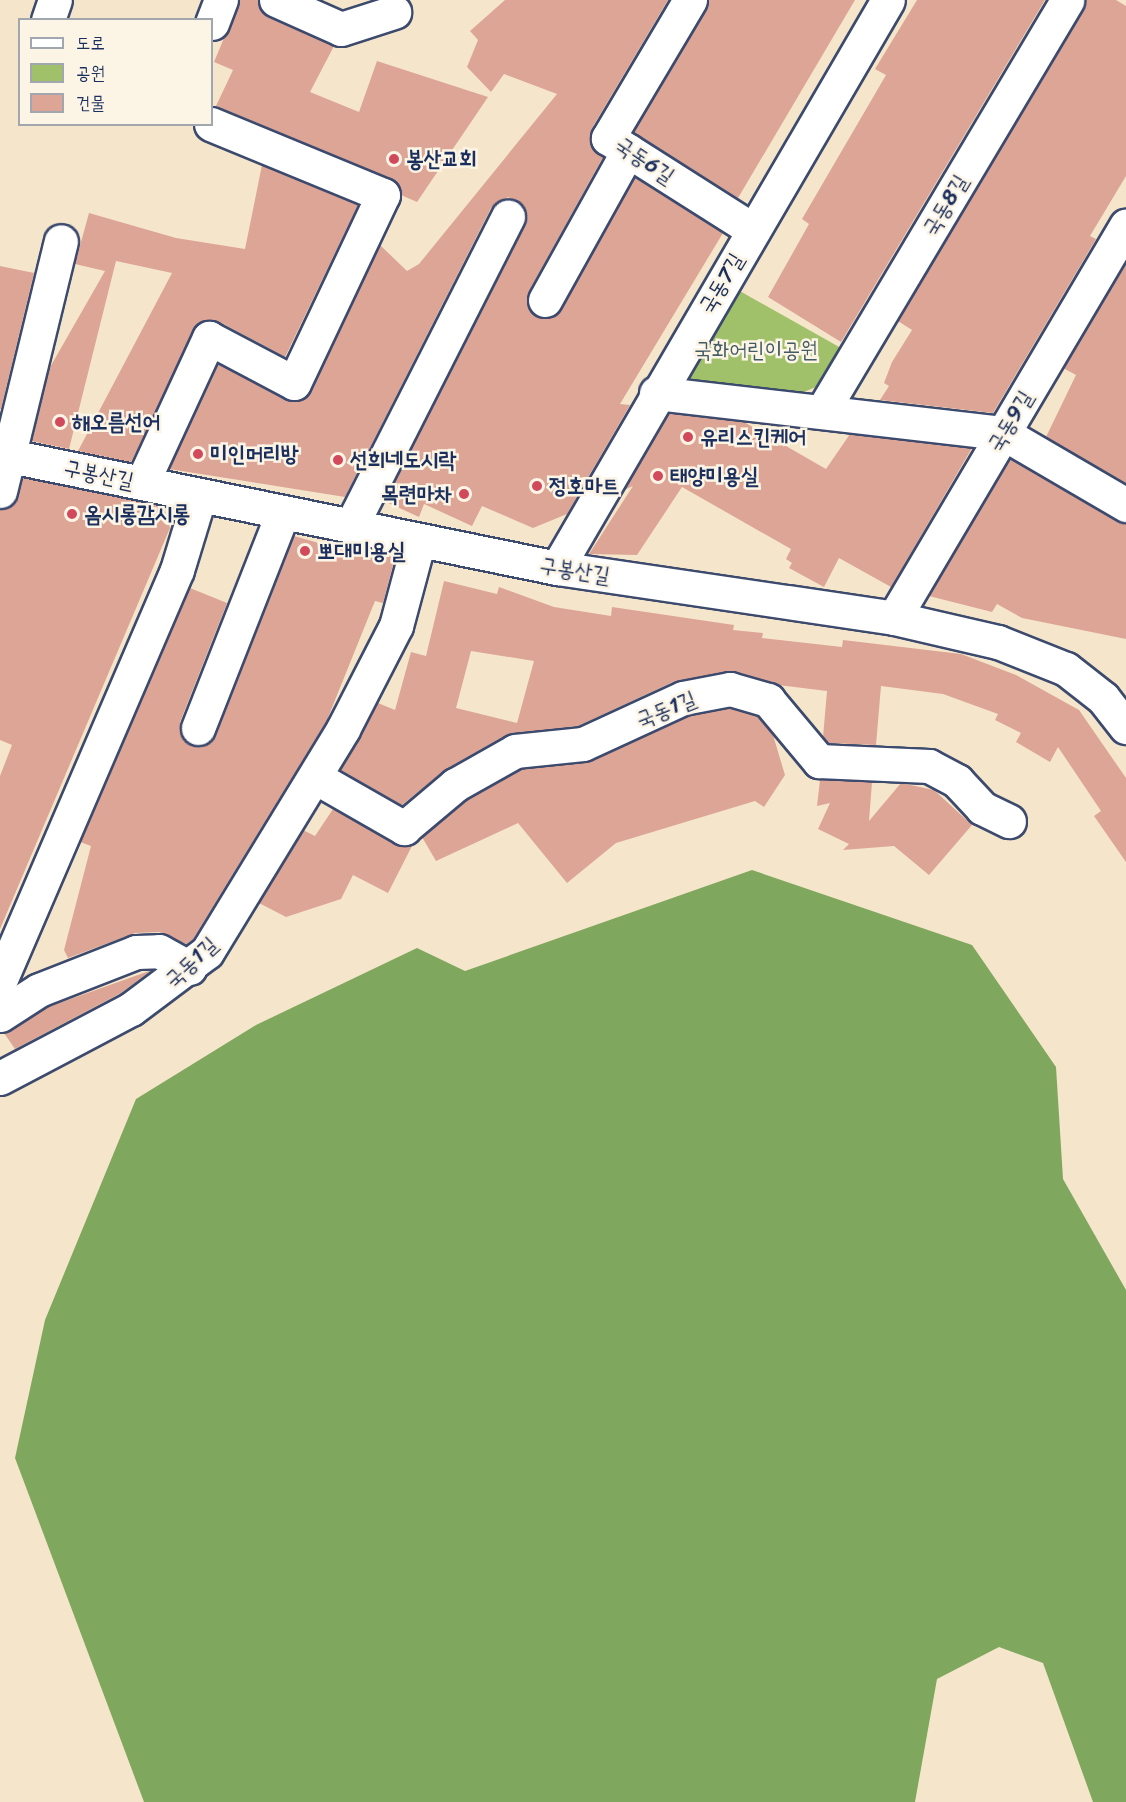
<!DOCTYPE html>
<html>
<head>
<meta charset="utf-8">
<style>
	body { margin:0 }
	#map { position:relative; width:1126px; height:1802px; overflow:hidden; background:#f5e6cb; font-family:Sriracha,"Poor Story",sans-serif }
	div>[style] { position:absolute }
	.green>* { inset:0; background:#a0c16a }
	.forest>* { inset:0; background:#80a75e }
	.building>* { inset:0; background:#dda596 }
	.roads { filter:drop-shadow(2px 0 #3c4a6e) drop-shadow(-2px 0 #3c4a6e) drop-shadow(0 2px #3c4a6e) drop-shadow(0 -2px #3c4a6e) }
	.minor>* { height:33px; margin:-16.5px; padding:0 16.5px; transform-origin:16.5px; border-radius:16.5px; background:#fff }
	.dots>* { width:16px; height:16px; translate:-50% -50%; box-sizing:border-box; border:3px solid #fcf5e5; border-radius:50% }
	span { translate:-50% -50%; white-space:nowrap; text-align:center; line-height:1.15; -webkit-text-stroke:5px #fcf5e5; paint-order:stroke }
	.poi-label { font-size:22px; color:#1b2f5e; font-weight:700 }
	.left { translate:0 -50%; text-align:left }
	.right { translate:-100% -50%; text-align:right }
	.street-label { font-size:22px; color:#1b2f5e }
	.park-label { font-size:22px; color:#435b62 }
	.legend { position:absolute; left:18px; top:18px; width:195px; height:108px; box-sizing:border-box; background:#fcf5e5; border:2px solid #a2a6af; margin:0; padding:8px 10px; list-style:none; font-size:18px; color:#1b2f5e }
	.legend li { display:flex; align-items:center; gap:12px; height:30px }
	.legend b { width:30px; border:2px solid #a2a6af }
</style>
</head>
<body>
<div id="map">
	<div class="green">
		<div style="clip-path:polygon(738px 290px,841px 348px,820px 385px,793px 397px,686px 381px)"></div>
	</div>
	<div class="forest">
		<div style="clip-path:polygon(752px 870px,972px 945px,1056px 1067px,1063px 1179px,1126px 1290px,1126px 1802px,1093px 1802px,1043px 1663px,999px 1647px,937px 1679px,915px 1802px,144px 1802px,15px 1458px,45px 1320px,136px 1099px,256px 1025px,417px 948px,465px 971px)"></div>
	</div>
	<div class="building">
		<div style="clip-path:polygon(240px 0,258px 0,268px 17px,334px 46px,310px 92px,359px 112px,377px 61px,488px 97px,417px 202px,401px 195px,390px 178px,216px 106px,233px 70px,214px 62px)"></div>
		<div style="clip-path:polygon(505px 0,668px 0,592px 128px,591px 146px,603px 157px,529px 291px,529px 310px,546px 319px,561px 310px,635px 177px,723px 233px,620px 404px,630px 405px,567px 514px,533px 528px,482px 506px,472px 526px,424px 504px,419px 517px,384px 501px,525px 224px,524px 206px,508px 197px,491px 208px,345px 497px,169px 469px,218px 364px,285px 400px,305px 398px,380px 245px,407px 271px,419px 264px,557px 94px,504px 74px,491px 92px,467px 67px,478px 40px,470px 31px)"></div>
		<div style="clip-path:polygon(709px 0,855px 0,738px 198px,633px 132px)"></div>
		<div style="clip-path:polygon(917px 0,1045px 0,841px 342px,768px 297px,809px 224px,802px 219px,886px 75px,875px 69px)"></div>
		<div style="clip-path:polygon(1086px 0,1116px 0,1126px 6px,1126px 176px,1090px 236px,1096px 239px,993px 413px,880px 400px,889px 386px,884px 383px,892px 362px,912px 330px,898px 321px)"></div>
		<div style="clip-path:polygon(262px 165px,358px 205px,285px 357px,218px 321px,199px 322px,131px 462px,78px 451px,172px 273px,116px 261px,69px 449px,31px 441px,49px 369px,105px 271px,75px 264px,89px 213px,176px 238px,245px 249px)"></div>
		<div style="clip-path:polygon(1126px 262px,1126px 483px,1046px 437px,1076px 375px,1063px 368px)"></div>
		<div style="clip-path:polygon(0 266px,34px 273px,1px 409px,0 409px)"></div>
		<div style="clip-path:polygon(669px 413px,744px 422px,826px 469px,850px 434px,972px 448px,891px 587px,839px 558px,824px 587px,789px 568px,792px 563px,786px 559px,791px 549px,682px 487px,637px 555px,589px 554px,633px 486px,624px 490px)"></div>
		<div style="clip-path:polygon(1010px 459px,1126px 524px,1126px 639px,1022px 618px,997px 604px,992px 612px,929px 596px)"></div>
		<div style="clip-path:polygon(23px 478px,164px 507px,170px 528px,0 929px,0 776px,12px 745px,0 740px,0 509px,14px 503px)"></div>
		<div style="clip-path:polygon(294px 536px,372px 558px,374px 550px,396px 554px,383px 603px,375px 601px,327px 720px,193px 939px,186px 944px,159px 932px,135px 933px,68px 958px,64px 950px,91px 846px,80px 842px,190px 588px,227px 603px,180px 722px,184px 740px,200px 747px,215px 735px)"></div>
		<div style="clip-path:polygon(evenodd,444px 581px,497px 594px,499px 587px,554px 607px,611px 616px,612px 607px,734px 625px,733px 630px,763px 633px,762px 638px,842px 647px,843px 640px,961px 654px,1016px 675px,1079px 710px,1126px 778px,1126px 862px,1094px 816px,1101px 811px,1058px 747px,1050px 762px,1016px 742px,1021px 733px,995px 720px,998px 714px,943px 694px,881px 686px,876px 745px,828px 743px,823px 737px,827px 691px,778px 685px,735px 671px,675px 681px,578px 726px,506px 735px,446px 769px,402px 805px,340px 770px,378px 703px,395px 710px,411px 652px,426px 656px,444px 581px,471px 651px,534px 661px,517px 723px,456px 708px,471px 651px)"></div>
		<div style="clip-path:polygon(729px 708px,757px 716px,773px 735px,785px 775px,764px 807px,755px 801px,616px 843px,567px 883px,518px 823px,436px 861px,422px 837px,466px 800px,521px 769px,590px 761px,689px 716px)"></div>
		<div style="clip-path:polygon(820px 780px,872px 782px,869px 821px,901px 783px,934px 790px,972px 825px,929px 875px,894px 846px,843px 850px,849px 844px,818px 829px,830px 803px,817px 806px)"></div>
		<div style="clip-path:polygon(333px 809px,395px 844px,413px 844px,388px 893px,353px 875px,341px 899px,286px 917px,259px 903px,303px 830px,315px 836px)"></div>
		<div style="clip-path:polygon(152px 970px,121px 993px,15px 1049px,4px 1033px,48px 1007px)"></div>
	</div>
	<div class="roads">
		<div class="minor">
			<div style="left:276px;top:0;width:71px;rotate:24deg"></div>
			<div style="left:341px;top:29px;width:56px;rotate:-17.8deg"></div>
			<div style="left:690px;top:0;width:161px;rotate:120.7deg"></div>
			<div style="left:608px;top:138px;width:172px;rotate:32.4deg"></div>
			<div style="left:48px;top:20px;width:21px;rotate:-71deg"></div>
			<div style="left:212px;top:23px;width:25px;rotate:-69deg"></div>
			<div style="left:545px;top:300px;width:171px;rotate:-60.9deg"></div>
			<div style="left:656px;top:393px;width:349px;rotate:6.6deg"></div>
			<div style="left:1003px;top:433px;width:143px;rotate:30.3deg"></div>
			<div style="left:823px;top:410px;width:477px;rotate:-59.2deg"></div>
			<div style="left:0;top:454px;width:569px;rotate:11.57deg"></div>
			<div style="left:557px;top:568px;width:341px;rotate:8.4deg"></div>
			<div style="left:894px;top:618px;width:107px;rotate:13deg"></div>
			<div style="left:998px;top:642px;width:73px;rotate:21.7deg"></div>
			<div style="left:1066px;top:669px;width:47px;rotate:38.1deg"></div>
			<div style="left:1103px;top:698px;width:37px;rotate:52deg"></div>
			<div style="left:142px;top:483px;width:160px;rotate:-65.2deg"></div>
			<div style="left:209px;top:338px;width:96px;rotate:27.9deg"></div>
			<div style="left:294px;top:383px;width:208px;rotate:-64.7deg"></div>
			<div style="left:383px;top:195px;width:186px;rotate:-157.6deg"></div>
			<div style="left:0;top:491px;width:257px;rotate:-76.3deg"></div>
			<div style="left:351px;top:526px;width:347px;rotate:-63.1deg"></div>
			<div style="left:557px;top:568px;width:657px;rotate:-59.77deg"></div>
			<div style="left:894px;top:618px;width:456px;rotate:-59.4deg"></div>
			<div style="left:198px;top:728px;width:232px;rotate:-68.5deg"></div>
			<div style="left:315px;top:777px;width:103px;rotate:29.8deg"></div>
			<div style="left:404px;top:828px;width:67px;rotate:-40.1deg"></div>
			<div style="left:455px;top:785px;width:69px;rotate:-29.5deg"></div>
			<div style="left:515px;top:751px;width:68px;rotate:-5.9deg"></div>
			<div style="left:583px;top:744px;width:110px;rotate:-24.7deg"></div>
			<div style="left:683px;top:698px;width:48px;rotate:-10.8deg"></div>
			<div style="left:730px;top:689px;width:40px;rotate:16deg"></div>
			<div style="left:768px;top:700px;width:80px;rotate:50.1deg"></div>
			<div style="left:819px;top:761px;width:110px;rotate:2.6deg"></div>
			<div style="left:929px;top:766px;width:32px;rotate:28deg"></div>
			<div style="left:957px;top:781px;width:37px;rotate:47deg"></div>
			<div style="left:982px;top:808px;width:30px;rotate:26deg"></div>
			<div style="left:0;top:981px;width:447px;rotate:-66.7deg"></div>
			<div style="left:177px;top:570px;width:78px;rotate:-73deg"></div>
			<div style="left:0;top:1015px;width:46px;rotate:-32.7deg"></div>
			<div style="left:39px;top:990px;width:104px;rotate:-21.4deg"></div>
			<div style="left:136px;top:952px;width:23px;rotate:-2deg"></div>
			<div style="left:159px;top:951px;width:35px;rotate:29deg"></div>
			<div style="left:0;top:1078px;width:148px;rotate:-27.8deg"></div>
			<div style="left:131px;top:1009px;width:95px;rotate:-36.9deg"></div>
			<div style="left:207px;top:952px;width:261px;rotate:-58.6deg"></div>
			<div style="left:343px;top:729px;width:116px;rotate:-62.8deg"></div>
			<div style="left:396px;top:626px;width:89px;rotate:-75deg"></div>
		</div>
	</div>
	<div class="dots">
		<div style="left:394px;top:159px;background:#d1495b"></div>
		<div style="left:60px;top:422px;background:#d1495b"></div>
		<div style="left:688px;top:437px;background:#d1495b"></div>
		<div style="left:198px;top:454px;background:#d1495b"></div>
		<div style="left:338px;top:460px;background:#d1495b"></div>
		<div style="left:658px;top:476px;background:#d1495b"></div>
		<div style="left:537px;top:486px;background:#d1495b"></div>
		<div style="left:464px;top:494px;background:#d1495b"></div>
		<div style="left:72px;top:514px;background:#d1495b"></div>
		<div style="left:305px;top:551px;background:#d1495b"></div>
	</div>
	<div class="poi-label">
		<span class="left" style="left:406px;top:159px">봉산교회</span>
		<span class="left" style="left:72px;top:422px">해오름선어</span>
		<span class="left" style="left:700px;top:437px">유리스킨케어</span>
		<span class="left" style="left:210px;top:454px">미인머리방</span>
		<span class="left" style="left:350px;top:460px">선희네도시락</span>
		<span class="left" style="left:670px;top:476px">태양미용실</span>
		<span class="left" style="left:549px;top:486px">정호마트</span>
		<span class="right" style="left:452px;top:494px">목련마차</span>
		<span class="left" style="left:84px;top:514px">옴시롱감시롱</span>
		<span class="left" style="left:317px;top:551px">뽀대미용실</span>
	</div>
	<div class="street-label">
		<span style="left:645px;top:160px;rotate:34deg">국동6길</span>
		<span style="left:945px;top:205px;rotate:-59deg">국동8길</span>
		<span style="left:721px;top:283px;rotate:-59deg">국동7길</span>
		<span style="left:1010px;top:421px;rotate:-59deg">국동9길</span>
		<span style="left:99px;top:474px;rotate:12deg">구봉산길</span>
		<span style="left:575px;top:570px;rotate:9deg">구봉산길</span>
		<span style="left:666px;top:709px;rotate:-22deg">국동1길</span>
		<span style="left:191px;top:962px;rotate:-43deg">국동1길</span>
	</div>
	<div class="park-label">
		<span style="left:756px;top:350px">국화어린이공원</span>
	</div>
	<ul class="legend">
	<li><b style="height:8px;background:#fff"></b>도로</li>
	<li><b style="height:16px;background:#a0c16a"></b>공원</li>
	<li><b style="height:16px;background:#dda596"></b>건물</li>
	</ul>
</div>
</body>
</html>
